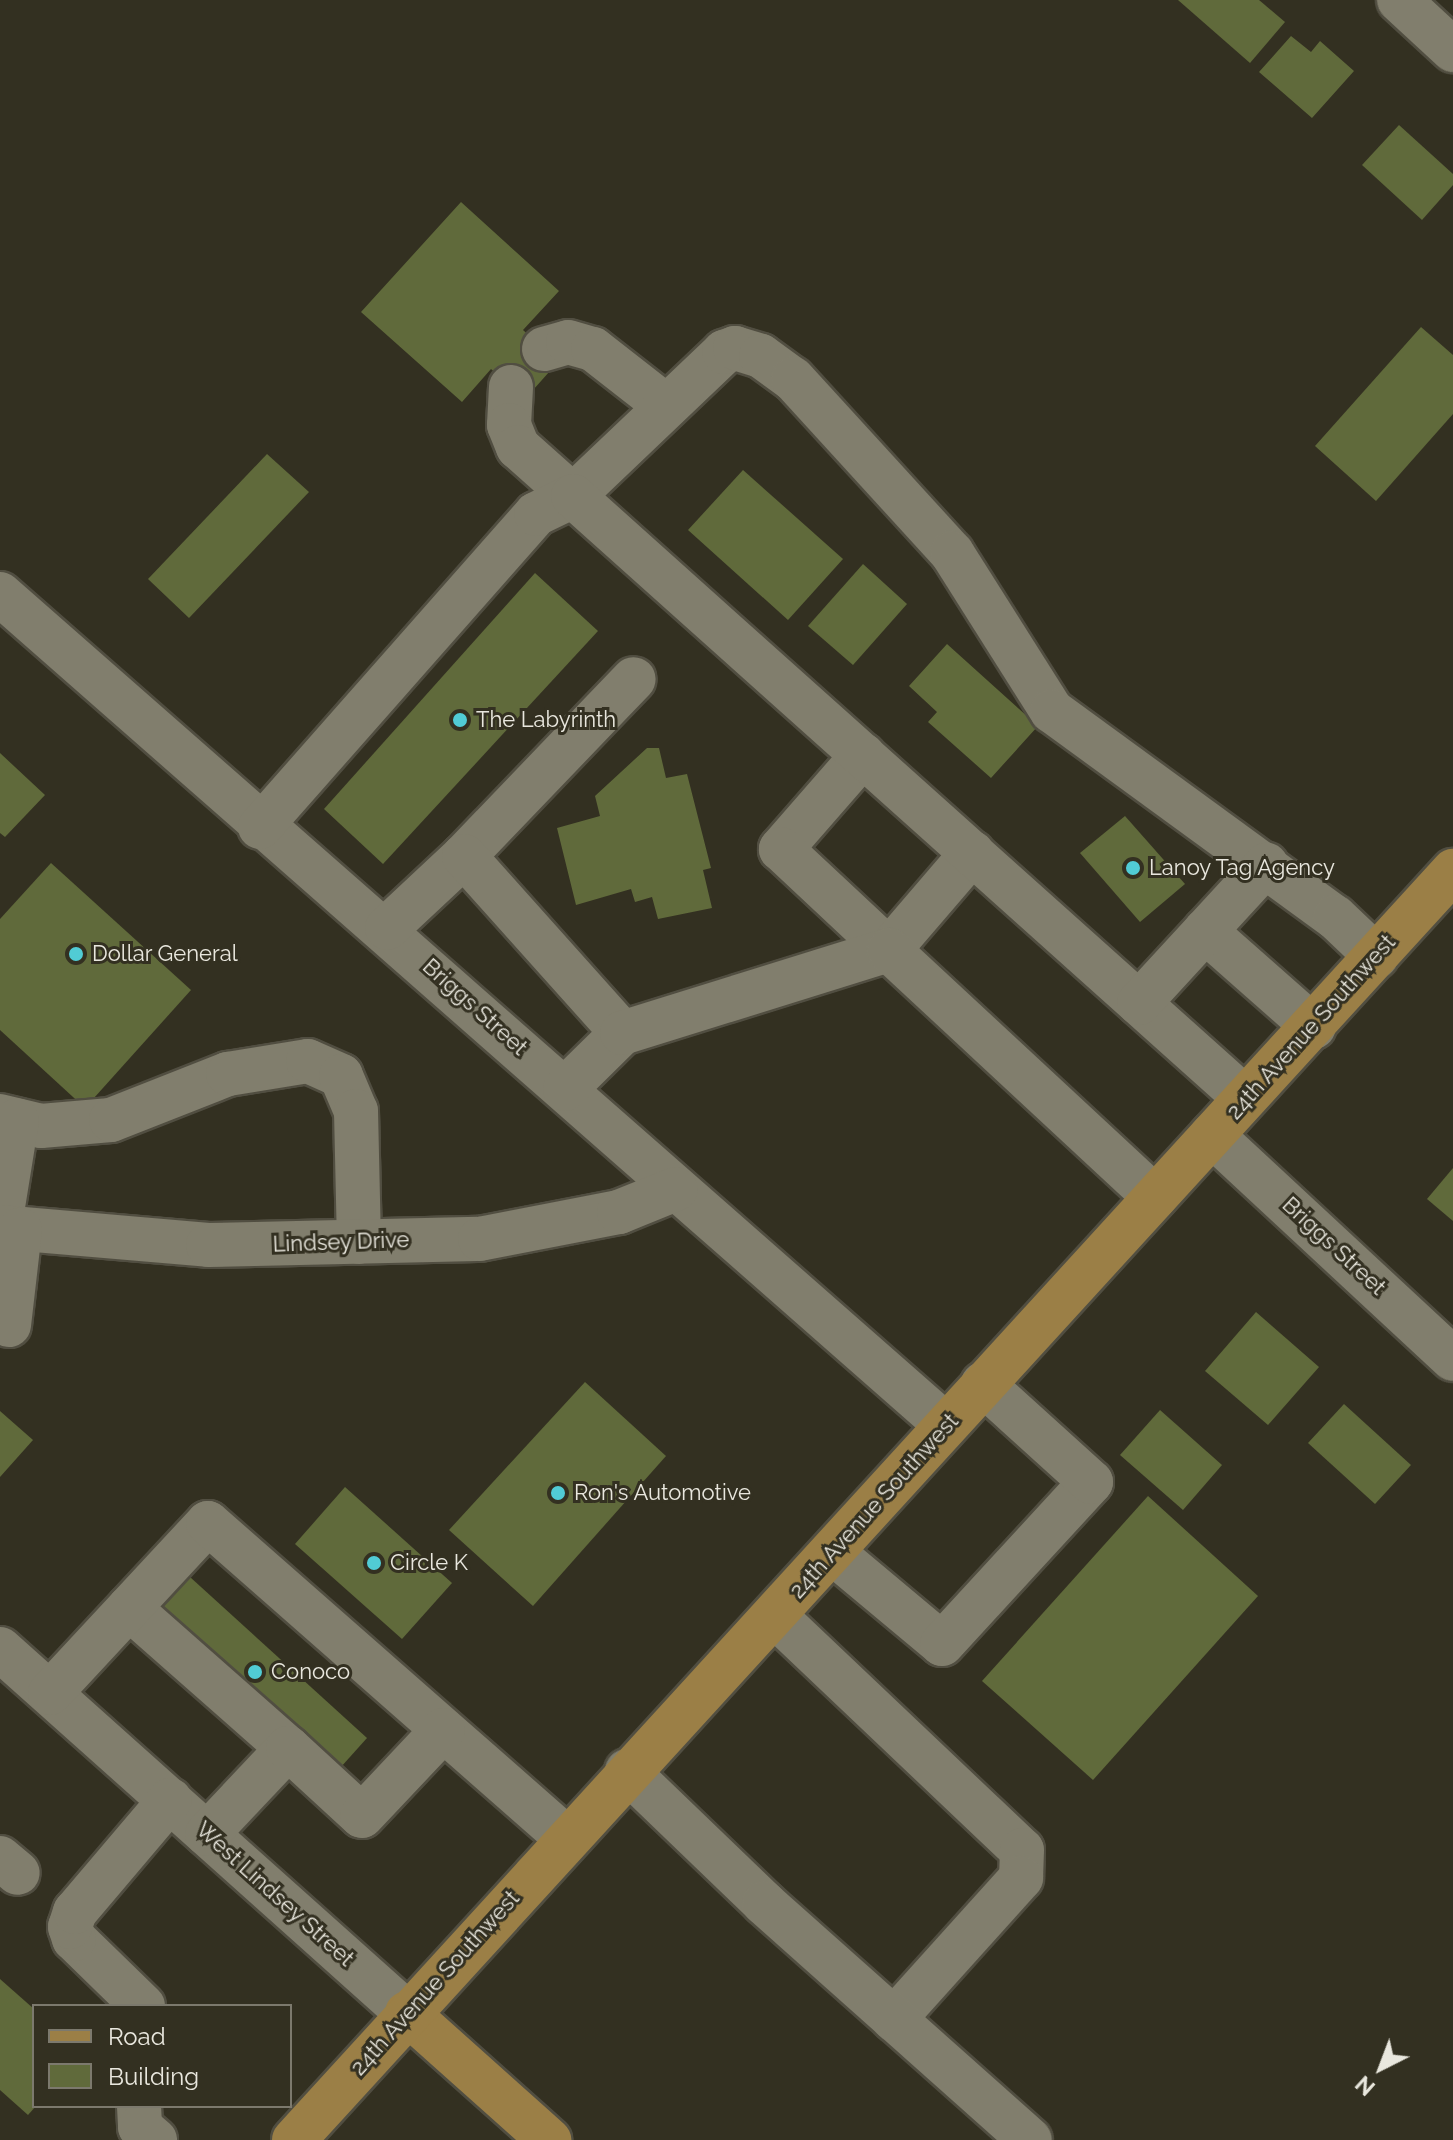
<!DOCTYPE html>
<html>
<head>
<meta charset="utf-8">
<style>
	body { margin:0 }
	#map { position:relative; width:1453px; height:2140px; overflow:hidden; background:#333021; font-family:Raleway,sans-serif }
	div>[style] { position:absolute }
	.building>* { inset:0; background:#606a3b }
	.roads { filter:drop-shadow(2px 0 #514e41) drop-shadow(-2px 0 #514e41) drop-shadow(0 2px #514e41) drop-shadow(0 -2px #514e41) }
	.minor>* { height:44px; margin:-22px; padding:0 22px; transform-origin:22px; border-radius:22px; background:#817e6d }
	.major>* { height:44px; margin:-22px; padding:0 22px; transform-origin:22px; border-radius:22px; background:#9b7f46 }
	.dots>* { width:22px; height:22px; translate:-50% -50%; box-sizing:border-box; border:4px solid #333021; border-radius:50% }
	span { translate:-50% -50%; white-space:nowrap; text-align:center; line-height:1.15; -webkit-text-stroke:6px #333021; paint-order:stroke }
	.poi-label { font-size:22px; color:#e9e7de }
	.left { translate:0 -50%; text-align:left }
	.street-label { font-size:22px; color:#e9e7de }
	.legend { position:absolute; left:32px; top:2004px; width:260px; height:104px; box-sizing:border-box; background:#333021; border:2px solid #7c796d; margin:0; padding:10px 14px; list-style:none; font-size:24px; color:#e9e7de }
	.legend li { display:flex; align-items:center; gap:16px; height:40px }
	.legend b { width:40px; border:2px solid #7c796d }
	.north { position:absolute; left:1341px; top:2028px; width:80px; height:80px; -webkit-text-stroke:6px #333021; paint-order:stroke; rotate:222deg; font-size:22px; font-weight:700; line-height:32px; text-align:center; color:#e9e7de }
	.north::after { content:''; display:block; margin:auto; width:28px; height:36px; background:#e9e7de; clip-path:polygon(50% 0,100% 100%,50% 72%,0 100%) }
</style>
</head>
<body>
<div id="map">
	<div class="building">
		<div style="clip-path:polygon(1178px 0,1259px 0,1285px 22px,1250px 63px)"></div>
		<div style="clip-path:polygon(1291px 36px,1311px 52px,1320px 41px,1354px 71px,1312px 118px,1259px 72px)"></div>
		<div style="clip-path:polygon(1399px 125px,1453px 174px,1453px 185px,1422px 220px,1362px 165px)"></div>
		<div style="clip-path:polygon(461px 202px,559px 291px,523px 330px,558px 362px,525px 399px,491px 369px,462px 402px,361px 312px)"></div>
		<div style="clip-path:polygon(1421px 327px,1453px 355px,1453px 414px,1376px 501px,1315px 446px)"></div>
		<div style="clip-path:polygon(267px 454px,309px 492px,189px 618px,148px 579px)"></div>
		<div style="clip-path:polygon(743px 470px,843px 559px,788px 620px,688px 530px)"></div>
		<div style="clip-path:polygon(863px 564px,907px 604px,853px 665px,808px 626px)"></div>
		<div style="clip-path:polygon(535px 573px,598px 631px,383px 864px,324px 809px)"></div>
		<div style="clip-path:polygon(947px 644px,1038px 726px,991px 778px,928px 722px,937px 712px,909px 686px)"></div>
		<div style="clip-path:polygon(647px 748px,659px 748px,666px 778px,687px 774px,711px 868px,703px 870px,712px 908px,658px 919px,652px 897px,635px 902px,631px 889px,576px 905px,557px 828px,600px 816px,595px 796px)"></div>
		<div style="clip-path:polygon(0 753px,45px 795px,5px 837px,0 833px)"></div>
		<div style="clip-path:polygon(1125px 816px,1185px 884px,1140px 922px,1080px 853px)"></div>
		<div style="clip-path:polygon(51px 863px,191px 990px,85px 1108px,0 1030px,0 919px)"></div>
		<div style="clip-path:polygon(1453px 1168px,1453px 1221px,1427px 1199px)"></div>
		<div style="clip-path:polygon(1256px 1312px,1319px 1367px,1268px 1425px,1205px 1371px)"></div>
		<div style="clip-path:polygon(585px 1382px,666px 1456px,533px 1606px,449px 1530px)"></div>
		<div style="clip-path:polygon(1344px 1404px,1411px 1465px,1375px 1504px,1308px 1443px)"></div>
		<div style="clip-path:polygon(1160px 1410px,1222px 1465px,1183px 1510px,1120px 1455px)"></div>
		<div style="clip-path:polygon(0 1411px,33px 1440px,0 1477px)"></div>
		<div style="clip-path:polygon(345px 1487px,452px 1583px,402px 1639px,295px 1544px)"></div>
		<div style="clip-path:polygon(1148px 1496px,1258px 1596px,1093px 1780px,982px 1681px)"></div>
		<div style="clip-path:polygon(179px 1567px,367px 1738px,332px 1777px,143px 1606px)"></div>
		<div style="clip-path:polygon(0 1979px,34px 2009px,36px 2106px,28px 2115px,0 2090px)"></div>
	</div>
	<div class="roads">
		<div class="minor">
			<div style="left:1399px;top:0;width:74px;rotate:42.8deg"></div>
			<div style="left:544px;top:349px;width:25px;rotate:-16deg"></div>
			<div style="left:568px;top:342px;width:26px;rotate:16deg"></div>
			<div style="left:593px;top:349px;width:93px;rotate:38deg"></div>
			<div style="left:511px;top:387px;width:38px;rotate:93deg"></div>
			<div style="left:509px;top:425px;width:24px;rotate:68deg"></div>
			<div style="left:518px;top:447px;width:74px;rotate:41.7deg"></div>
			<div style="left:573px;top:496px;width:209px;rotate:-43.6deg"></div>
			<div style="left:724px;top:352px;width:12px;rotate:-20deg"></div>
			<div style="left:735px;top:348px;width:27px;rotate:17deg"></div>
			<div style="left:761px;top:356px;width:39px;rotate:36deg"></div>
			<div style="left:793px;top:379px;width:236px;rotate:47.6deg"></div>
			<div style="left:952px;top:553px;width:187px;rotate:57.7deg"></div>
			<div style="left:1052px;top:711px;width:350px;rotate:36.1deg"></div>
			<div style="left:1335px;top:917px;width:57px;rotate:43.6deg"></div>
			<div style="left:0;top:594px;width:1259px;rotate:41.3deg"></div>
			<div style="left:863px;top:755px;width:125px;rotate:131.1deg"></div>
			<div style="left:781px;top:849px;width:148px;rotate:43.1deg"></div>
			<div style="left:889px;top:950px;width:128px;rotate:-49.4deg"></div>
			<div style="left:260px;top:827px;width:417px;rotate:-48.6deg"></div>
			<div style="left:536px;top:514px;width:41px;rotate:-25.9deg"></div>
			<div style="left:573px;top:496px;width:902px;rotate:41.86deg"></div>
			<div style="left:464px;top:856px;width:245px;rotate:-46.2deg"></div>
			<div style="left:387px;top:928px;width:105px;rotate:-43.1deg"></div>
			<div style="left:464px;top:856px;width:237px;rotate:48.2deg"></div>
			<div style="left:1205px;top:931px;width:145px;rotate:41.4deg"></div>
			<div style="left:1139px;top:1003px;width:188px;rotate:-47.4deg"></div>
			<div style="left:565px;top:1089px;width:80px;rotate:-44.5deg"></div>
			<div style="left:622px;top:1033px;width:280px;rotate:-17.3deg"></div>
			<div style="left:889px;top:950px;width:363px;rotate:42.9deg"></div>
			<div style="left:0;top:1116px;width:42px;rotate:13.7deg"></div>
			<div style="left:41px;top:1126px;width:70px;rotate:-4.9deg"></div>
			<div style="left:111px;top:1120px;width:126px;rotate:-21.5deg"></div>
			<div style="left:228px;top:1074px;width:81px;rotate:-9.2deg"></div>
			<div style="left:308px;top:1061px;width:36px;rotate:24deg"></div>
			<div style="left:341px;top:1076px;width:38px;rotate:67deg"></div>
			<div style="left:356px;top:1111px;width:131px;rotate:88.7deg"></div>
			<div style="left:1212px;top:1135px;width:329px;rotate:42.9deg"></div>
			<div style="left:0;top:1225px;width:106px;rotate:-80.8deg"></div>
			<div style="left:0;top:1227px;width:209px;rotate:4.9deg"></div>
			<div style="left:208px;top:1245px;width:272px;rotate:-1.3deg"></div>
			<div style="left:480px;top:1239px;width:142px;rotate:-11deg"></div>
			<div style="left:619px;top:1212px;width:61px;rotate:-22deg"></div>
			<div style="left:9px;top:1325px;width:96px;rotate:-83.4deg"></div>
			<div style="left:832px;top:1552px;width:143px;rotate:39.9deg"></div>
			<div style="left:942px;top:1644px;width:220px;rotate:-47.4deg"></div>
			<div style="left:1091px;top:1482px;width:146px;rotate:-137.8deg"></div>
			<div style="left:129px;top:1608px;width:212px;rotate:41.4deg"></div>
			<div style="left:775px;top:1616px;width:340px;rotate:43.5deg"></div>
			<div style="left:1022px;top:1850px;width:28px;rotate:92deg"></div>
			<div style="left:1021px;top:1878px;width:190px;rotate:132deg"></div>
			<div style="left:0;top:1649px;width:546px;rotate:41.81deg"></div>
			<div style="left:50px;top:1693px;width:232px;rotate:-47.1deg"></div>
			<div style="left:208px;top:1523px;width:476px;rotate:41.3deg"></div>
			<div style="left:627px;top:1771px;width:190px;rotate:43.9deg"></div>
			<div style="left:764px;top:1903px;width:356px;rotate:41.7deg"></div>
			<div style="left:207px;top:1834px;width:118px;rotate:-46.7deg"></div>
			<div style="left:288px;top:1748px;width:100px;rotate:42.6deg"></div>
			<div style="left:362px;top:1816px;width:118px;rotate:-46.7deg"></div>
			<div style="left:0;top:1858px;width:23px;rotate:40deg"></div>
			<div style="left:143px;top:2006px;width:96px;rotate:-135.8deg"></div>
			<div style="left:74px;top:1939px;width:13px;rotate:-108deg"></div>
			<div style="left:70px;top:1927px;width:16px;rotate:-72deg"></div>
			<div style="left:75px;top:1912px;width:147px;rotate:-49.7deg"></div>
			<div style="left:139px;top:2106px;width:21px;rotate:87deg"></div>
			<div style="left:140px;top:2127px;width:20px;rotate:41deg"></div>
		</div>
		<div class="major">
			<div style="left:407px;top:2013px;width:191px;rotate:41.8deg"></div>
			<div style="left:294px;top:2140px;width:1719px;rotate:-47.59deg"></div>
		</div>
	</div>
	<div class="dots">
		<div style="left:460px;top:720px;background:#51ccd5"></div>
		<div style="left:1133px;top:868px;background:#51ccd5"></div>
		<div style="left:76px;top:954px;background:#51ccd5"></div>
		<div style="left:558px;top:1493px;background:#51ccd5"></div>
		<div style="left:374px;top:1563px;background:#51ccd5"></div>
		<div style="left:255px;top:1672px;background:#51ccd5"></div>
	</div>
	<div class="poi-label">
		<span class="left" style="left:476px;top:720px">The Labyrinth</span>
		<span class="left" style="left:1149px;top:868px">Lanoy Tag Agency</span>
		<span class="left" style="left:92px;top:954px">Dollar General</span>
		<span class="left" style="left:574px;top:1493px">Ron's Automotive</span>
		<span class="left" style="left:390px;top:1563px">Circle K</span>
		<span class="left" style="left:271px;top:1672px">Conoco</span>
	</div>
	<div class="street-label">
		<span style="left:475px;top:1007px;rotate:42deg">Briggs Street</span>
		<span style="left:1311px;top:1027px;rotate:-48deg">24th Avenue Southwest</span>
		<span style="left:341px;top:1242px;rotate:-2deg">Lindsey Drive</span>
		<span style="left:1334px;top:1246px;rotate:43deg">Briggs Street</span>
		<span style="left:874px;top:1506px;rotate:-48deg">24th Avenue Southwest</span>
		<span style="left:275px;top:1894px;rotate:42deg">West Lindsey Street</span>
		<span style="left:435px;top:1983px;rotate:-48deg">24th Avenue Southwest</span>
	</div>
	<ul class="legend">
	<li><b style="height:10px;background:#9b7f46"></b>Road</li>
	<li><b style="height:22px;background:#606a3b"></b>Building</li>
	</ul>
	<div class="north">N</div>
</div>
</body>
</html>
